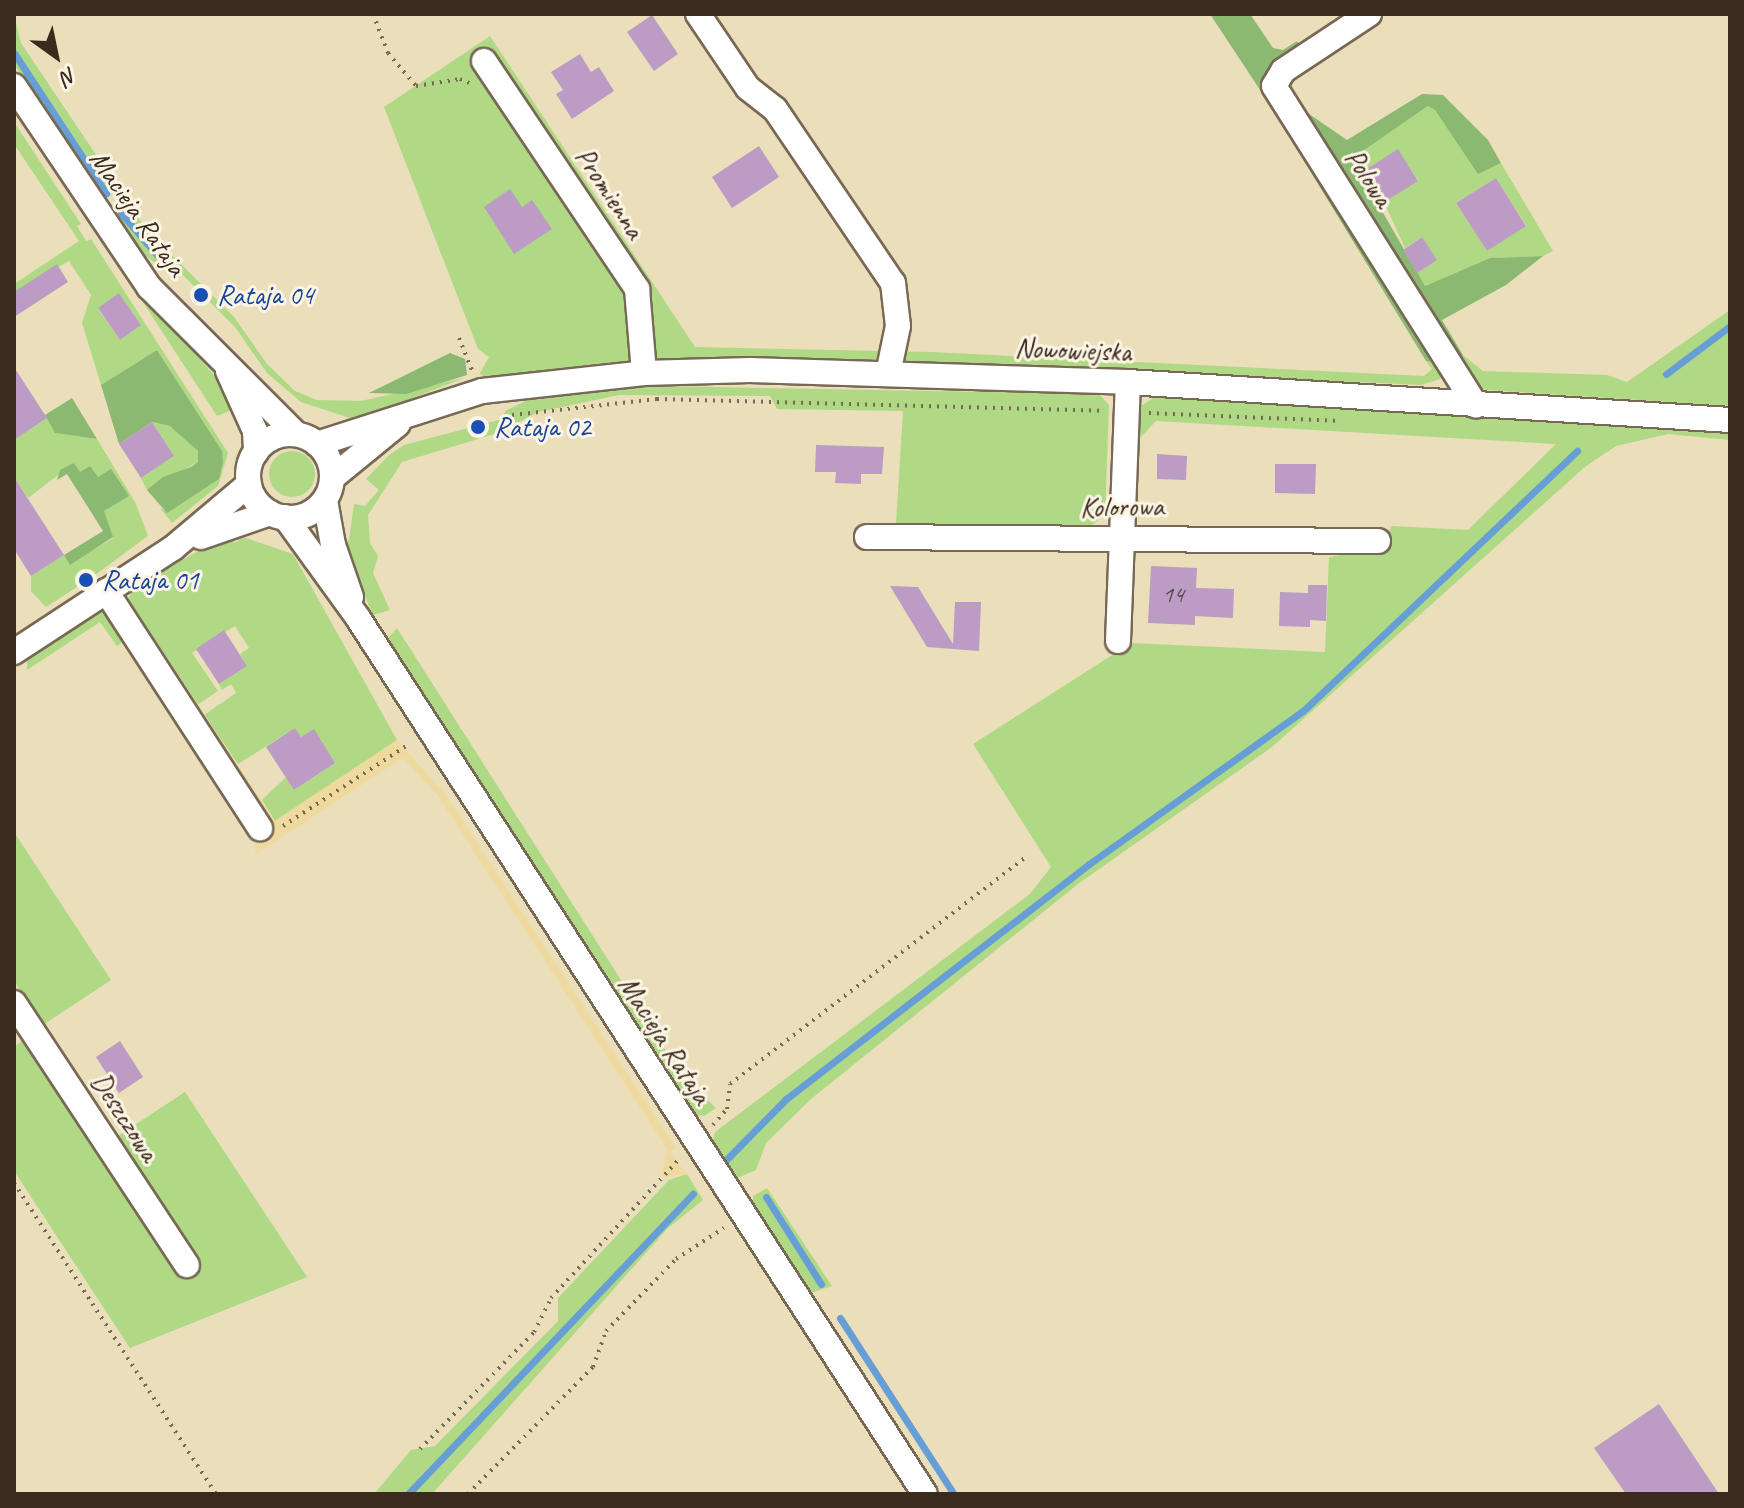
<!DOCTYPE html>
<html>
<head>
<meta charset="utf-8">
<style>
	body { margin:0 }
	#map { position:relative; width:1744px; height:1508px; overflow:hidden; background:#eadfba; font-family:Caveat,sans-serif }
	div>[style] { position:absolute }
	.green>* { inset:0; background:#afd985 }
	.round { border-radius:50% }
	.forest>* { inset:0; background:#8bb972 }
	.sand>* { inset:0; background:#eeda9e }
	.stream>* { height:7px; margin:-3.5px; padding:0 3.5px; transform-origin:3.5px; border-radius:3.5px; background:#679ed5 }
	.building>* { inset:0; background:#bc9bc5 }
	.path>* { height:4px; margin-top:-2px; transform-origin:0; background:repeating-linear-gradient(90deg,#786955 0 2px,transparent 0 8px) }
	.roads { filter:drop-shadow(2px 0 #786955) drop-shadow(-2px 0 #786955) drop-shadow(0 2px #786955) drop-shadow(0 -2px #786955) }
	.minor>* { height:24px; margin:-12px; padding:0 12px; transform-origin:12px; border-radius:12px; background:#fff }
	.minor>.ring { margin:-12px; padding:0; box-sizing:content-box; background:none; border:24px solid #fff; border-radius:50% }
	.dots>* { width:22px; height:22px; translate:-50% -50%; box-sizing:border-box; border:4px solid #fcf5e5; border-radius:50% }
	span { translate:-50% -50%; white-space:nowrap; text-align:center; line-height:1.15; -webkit-text-stroke:6px #fcf5e5; paint-order:stroke }
	.number-label { font-size:24px; color:#5b4648 }
	.number-label span { -webkit-text-stroke-width:0 }
	.street-label { font-size:28px; color:#3b2a1e }
	.transit-label { font-size:28px; color:#164399 }
	.left { translate:0 -50%; text-align:left }
	.frame { position:absolute; inset:0; border:16px solid #3b2a1e; pointer-events:none }
	.north { position:absolute; left:16px; top:16px; width:80px; height:80px; -webkit-text-stroke:6px #fcf5e5; paint-order:stroke; rotate:147deg; font-size:22px; font-weight:700; line-height:32px; text-align:center; color:#3b2a1e }
	.north::after { content:''; display:block; margin:auto; width:28px; height:36px; background:#3b2a1e; clip-path:polygon(50% 0,100% 100%,50% 72%,0 100%) }
</style>
</head>
<body>
<div id="map">
	<div class="green">
		<div style="clip-path:polygon(14px 15px,21px 43px,119px 189px,106px 193px,94px 189px,14px 64px)"></div>
		<div style="clip-path:polygon(490px 36px,695px 347px,931px 352px,1424px 376px,1432px 369px,1426px 361px,1445px 363px,1446px 369px,1440px 379px,1421px 385px,965px 364px,642px 359px,484px 377px,480px 373px,489px 357px,478px 349px,384px 107px)"></div>
		<div style="clip-path:polygon(evenodd,1428px 106px,1435px 109px,1478px 173px,1501px 163px,1553px 251px,1543px 256px,1490px 258px,1425px 286px,1417px 273px,1436px 259px,1422px 237px,1405px 248px,1384px 202px,1418px 180px,1398px 150px,1362px 176px,1357px 155px,1428px 106px,1496px 178px,1526px 225px,1487px 251px,1456px 203px,1496px 178px)"></div>
		<div style="clip-path:polygon(evenodd,14px 122px,81px 224px,77px 226px,86px 241px,91px 239px,228px 453px,218px 486px,172px 523px,160px 508px,168px 512px,222px 451px,157px 350px,101px 385px,82px 323px,91px 295px,69px 261px,14px 292px,14px 284px,79px 241px,14px 144px,14px 122px,119px 293px,141px 325px,120px 340px,98px 309px,119px 293px)"></div>
		<div style="clip-path:polygon(131px 204px,143px 226px,234px 317px,267px 364px,295px 391px,317px 400px,361px 401px,464px 378px,356px 420px,301px 402px,267px 373px,235px 327px,177px 269px,169px 275px,138px 249px,119px 216px)"></div>
		<div style="clip-path:polygon(120px 267px,219px 381px,235px 409px,217px 416px)"></div>
		<div style="clip-path:polygon(1730px 310px,1730px 406px,1486px 390px,1470px 381px,1453px 358px,1463px 355px,1483px 371px,1607px 375px,1627px 382px)"></div>
		<div style="clip-path:polygon(658px 386px,1099px 394px,1109px 405px,1105px 515px,1087px 529px,896px 524px,903px 411px,777px 409px,770px 396px,619px 395px,538px 412px,501px 432px,402px 462px,368px 515px,370px 543px,378px 556px,373px 573px,390px 610px,373px 615px,343px 545px,349px 540px,354px 504px,365px 506px,379px 490px,366px 479px,389px 455px,404px 445px,506px 418px,505px 411px,536px 396px)"></div>
		<div style="clip-path:polygon(1155px 397px,1730px 432px,1730px 440px,1668px 434px,1616px 446px,1586px 466px,1272px 747px,1078px 884px,811px 1099px,766px 1143px,756px 1170px,735px 1179px,712px 1143px,715px 1132px,1030px 894px,1051px 867px,973px 744px,1131px 643px,1325px 652px,1329px 557px,1380px 548px,1392px 526px,1468px 530px,1556px 444px,1156px 421px,1137px 441px,1139px 407px)"></div>
		<div style="clip-path:polygon(47px 418px,55px 433px,97px 439px,136px 504px,148px 536px,95px 575px,93px 571px,81px 577px,83px 583px,46px 607px,31px 591px,31px 576px,64px 555px,70px 564px,113px 538px,103px 511px,129px 496px,80px 473px,74px 463px,28px 498px,14px 477px,14px 440px)"></div>
		<div style="clip-path:polygon(152px 422px,170px 426px,187px 439px,198px 452px,198px 462px,147px 490px,141px 478px,174px 456px)"></div>
		<div class="round" style="left:269px;top:451px;width:46px;height:46px"></div>
		<div style="clip-path:polygon(229px 534px,235px 543px,243px 537px,293px 554px,397px 740px,275px 821px,262px 800px,286px 777px,294px 790px,335px 763px,314px 730px,301px 737px,295px 728px,238px 764px,204px 715px,236px 693px,231px 684px,222px 690px,219px 684px,247px 666px,240px 654px,249px 648px,235px 626px,192px 653px,218px 691px,197px 705px,128px 599px,134px 587px)"></div>
		<div style="clip-path:polygon(97px 609px,105px 609px,124px 641px,117px 646px,100px 622px,27px 670px,27px 655px)"></div>
		<div style="clip-path:polygon(397px 628px,682px 1076px,716px 1108px,704px 1116px,692px 1115px,391px 649px,389px 637px)"></div>
		<div style="clip-path:polygon(14px 832px,111px 980px,43px 1025px,14px 981px)"></div>
		<div style="clip-path:polygon(22px 1041px,95px 1151px,185px 1092px,307px 1277px,130px 1348px,14px 1171px,14px 1047px)"></div>
		<div style="clip-path:polygon(687px 1174px,703px 1200px,668px 1228px,432px 1494px,374px 1494px,411px 1450px,435px 1446px,558px 1321px,558px 1298px,669px 1180px)"></div>
		<div style="clip-path:polygon(767px 1188px,832px 1286px,811px 1293px,753px 1209px,753px 1196px)"></div>
	</div>
	<div class="forest">
		<div style="clip-path:polygon(1210px 14px,1250px 14px,1273px 48px,1283px 50px,1297px 41px,1303px 49px,1260px 90px)"></div>
		<div style="clip-path:polygon(1422px 94px,1443px 95px,1488px 140px,1501px 163px,1478px 174px,1435px 110px,1428px 106px,1357px 155px,1362px 176px,1425px 286px,1490px 258px,1543px 256px,1506px 285px,1442px 320px,1463px 355px,1445px 363px,1426px 361px,1279px 120px,1296px 105px,1347px 140px)"></div>
		<div style="clip-path:polygon(157px 350px,222px 451px,223px 462px,219px 479px,167px 513px,147px 490px,163px 477px,191px 467px,198px 462px,198px 451px,170px 426px,152px 422px,119px 444px,101px 385px)"></div>
		<div style="clip-path:polygon(450px 353px,465px 359px,467px 375px,406px 394px,369px 393px)"></div>
		<div style="clip-path:polygon(72px 398px,97px 439px,55px 433px,45px 415px)"></div>
		<div style="clip-path:polygon(74px 463px,80px 472px,90px 466px,98px 477px,111px 469px,129px 496px,104px 511px,113px 537px,70px 565px,64px 555px,103px 531px,67px 474px,57px 480px,60px 470px)"></div>
	</div>
	<div class="sand">
		<div style="clip-path:polygon(147px 627px,275px 821px,397px 740px,446px 795px,676px 1148px,670px 1152px,687px 1174px,662px 1177px,667px 1149px,438px 796px,403px 758px,256px 854px,252px 831px,124px 641px)"></div>
	</div>
	<div class="stream">
		<div style="left:14px;top:53px;width:168px;rotate:56.7deg"></div>
		<div style="left:121px;top:213px;width:55px;rotate:49.4deg"></div>
		<div style="left:1666px;top:374px;width:80px;rotate:-36.9deg"></div>
		<div style="left:725px;top:1161px;width:87px;rotate:-45.5deg"></div>
		<div style="left:786px;top:1099px;width:383px;rotate:-37.8deg"></div>
		<div style="left:1089px;top:864px;width:263px;rotate:-35.6deg"></div>
		<div style="left:1303px;top:711px;width:378px;rotate:-43.5deg"></div>
		<div style="left:766px;top:1197px;width:103px;rotate:57.7deg"></div>
		<div style="left:840px;top:1318px;width:210px;rotate:57.1deg"></div>
		<div style="left:408px;top:1494px;width:414px;rotate:-46.5deg"></div>
	</div>
	<div class="building">
		<div style="clip-path:polygon(652px 15px,678px 54px,654px 71px,627px 32px)"></div>
		<div style="clip-path:polygon(580px 54px,591px 72px,599px 67px,614px 91px,572px 119px,556px 94px,563px 90px,551px 72px)"></div>
		<div style="clip-path:polygon(759px 146px,779px 177px,732px 208px,712px 177px)"></div>
		<div style="clip-path:polygon(1398px 149px,1418px 181px,1384px 202px,1364px 171px)"></div>
		<div style="clip-path:polygon(1496px 178px,1526px 226px,1487px 251px,1456px 203px)"></div>
		<div style="clip-path:polygon(510px 189px,522px 207px,532px 200px,552px 229px,514px 254px,484px 207px)"></div>
		<div style="clip-path:polygon(1422px 237px,1437px 260px,1417px 273px,1403px 250px)"></div>
		<div style="clip-path:polygon(57px 264px,68px 282px,14px 317px,14px 292px)"></div>
		<div style="clip-path:polygon(119px 293px,141px 325px,120px 340px,98px 308px)"></div>
		<div style="clip-path:polygon(14px 367px,47px 418px,14px 440px)"></div>
		<div style="clip-path:polygon(152px 422px,174px 456px,141px 478px,119px 444px)"></div>
		<div style="clip-path:polygon(816px 445px,884px 447px,882px 474px,861px 474px,861px 484px,835px 483px,836px 472px,815px 472px)"></div>
		<div style="clip-path:polygon(1157px 454px,1187px 456px,1186px 480px,1157px 479px)"></div>
		<div style="clip-path:polygon(1275px 464px,1316px 464px,1315px 494px,1275px 493px)"></div>
		<div style="clip-path:polygon(14px 477px,64px 555px,31px 576px,14px 549px)"></div>
		<div style="clip-path:polygon(1151px 566px,1197px 568px,1196px 588px,1234px 589px,1233px 618px,1195px 616px,1195px 625px,1148px 623px)"></div>
		<div style="clip-path:polygon(1308px 585px,1327px 585px,1326px 621px,1310px 620px,1310px 627px,1279px 626px,1280px 592px,1308px 593px)"></div>
		<div style="clip-path:polygon(890px 586px,918px 587px,953px 644px,955px 602px,981px 602px,979px 651px,927px 647px)"></div>
		<div style="clip-path:polygon(224px 630px,247px 666px,219px 684px,196px 649px)"></div>
		<div style="clip-path:polygon(295px 728px,301px 737px,314px 729px,335px 763px,294px 790px,266px 747px)"></div>
		<div style="clip-path:polygon(120px 1041px,143px 1077px,119px 1093px,96px 1057px)"></div>
		<div style="clip-path:polygon(1659px 1404px,1719px 1494px,1626px 1494px,1594px 1448px)"></div>
	</div>
	<div class="path">
		<div style="left:373px;top:14px;width:42px;rotate:69deg"></div>
		<div style="left:388px;top:53px;width:43px;rotate:49.7deg"></div>
		<div style="left:416px;top:86px;width:45px;rotate:-9deg"></div>
		<div style="left:460px;top:79px;width:12px;rotate:24deg"></div>
		<div style="left:459px;top:338px;width:35px;rotate:68deg"></div>
		<div style="left:1149px;top:413px;width:187px;rotate:2.4deg"></div>
		<div style="left:504px;top:416px;width:154px;rotate:-6.3deg"></div>
		<div style="left:657px;top:399px;width:447px;rotate:1.5deg"></div>
		<div style="left:283px;top:826px;width:147px;rotate:-33deg"></div>
		<div style="left:713px;top:1125px;width:21px;rotate:-49deg"></div>
		<div style="left:727px;top:1109px;width:25px;rotate:-83deg"></div>
		<div style="left:730px;top:1084px;width:374px;rotate:-37.5deg"></div>
		<div style="left:14px;top:1183px;width:371px;rotate:57deg"></div>
		<div style="left:420px;top:1449px;width:163px;rotate:-45.7deg"></div>
		<div style="left:534px;top:1332px;width:38px;rotate:-63deg"></div>
		<div style="left:551px;top:1298px;width:192px;rotate:-47.3deg"></div>
		<div style="left:468px;top:1494px;width:178px;rotate:-45.5deg"></div>
		<div style="left:593px;top:1367px;width:38px;rotate:-70deg"></div>
		<div style="left:606px;top:1331px;width:100px;rotate:-45.8deg"></div>
		<div style="left:676px;top:1259px;width:57px;rotate:-32.9deg"></div>
	</div>
	<div class="roads">
		<div class="minor">
			<div style="left:698px;top:14px;width:89px;rotate:56deg"></div>
			<div style="left:748px;top:88px;width:34px;rotate:38deg"></div>
			<div style="left:775px;top:109px;width:210px;rotate:55.9deg"></div>
			<div style="left:893px;top:283px;width:43px;rotate:83.4deg"></div>
			<div style="left:898px;top:326px;width:49px;rotate:101.8deg"></div>
			<div style="left:1369px;top:14px;width:103px;rotate:146.5deg"></div>
			<div style="left:1283px;top:71px;width:17px;rotate:121deg"></div>
			<div style="left:1274px;top:86px;width:378px;rotate:57.7deg"></div>
			<div style="left:484px;top:61px;width:275px;rotate:56.1deg"></div>
			<div style="left:637px;top:289px;width:84px;rotate:85.2deg"></div>
			<div style="left:14px;top:86px;width:242px;rotate:56.1deg"></div>
			<div style="left:149px;top:287px;width:208px;rotate:45deg"></div>
			<div style="left:228px;top:371px;width:66px;rotate:65.8deg"></div>
			<div style="left:255px;top:431px;width:21px;rotate:87deg"></div>
			<div class="ring" style="left:248px;top:434px;width:60px;height:60px"></div>
			<div style="left:317px;top:444px;width:173px;rotate:-17.8deg"></div>
			<div style="left:482px;top:391px;width:163px;rotate:-6.3deg"></div>
			<div style="left:644px;top:373px;width:106px;rotate:-1.6deg"></div>
			<div style="left:750px;top:370px;width:378px;rotate:1.8deg"></div>
			<div style="left:1128px;top:382px;width:603px;rotate:3.61deg"></div>
			<div style="left:332px;top:478px;width:85px;rotate:-39.3deg"></div>
			<div style="left:325px;top:500px;width:46px;rotate:79.9deg"></div>
			<div style="left:333px;top:545px;width:55px;rotate:70.9deg"></div>
			<div style="left:285px;top:517px;width:125px;rotate:54.1deg"></div>
			<div style="left:358px;top:618px;width:1043px;rotate:57.09deg"></div>
			<div style="left:201px;top:537px;width:73px;rotate:-19.2deg"></div>
			<div style="left:867px;top:537px;width:511px;rotate:0.45deg"></div>
			<div style="left:106px;top:591px;width:283px;rotate:57deg"></div>
			<div style="left:1118px;top:641px;width:259px;rotate:-87.8deg"></div>
			<div style="left:14px;top:652px;width:190px;rotate:-33.2deg"></div>
			<div style="left:173px;top:548px;width:99px;rotate:-40.1deg"></div>
			<div style="left:14px;top:1003px;width:314px;rotate:56.6deg"></div>
		</div>
	</div>
	<div class="dots">
		<div style="left:201px;top:295px;background:#1a4fb4"></div>
		<div style="left:478px;top:427px;background:#1a4fb4"></div>
		<div style="left:86px;top:580px;background:#1a4fb4"></div>
	</div>
	<div class="number-label">
		<span style="left:1173px;top:595px">14</span>
	</div>
	<div class="street-label">
		<span style="left:1369px;top:178px;rotate:57deg">Polowa</span>
		<span style="left:610px;top:193px;rotate:57deg">Promienna</span>
		<span style="left:138px;top:213px;rotate:55deg">Macieja Rataja</span>
		<span style="left:1073px;top:350px;rotate:2deg">Nowowiejska</span>
		<span style="left:1122px;top:507px;rotate:-1deg">Kolorowa</span>
		<span style="left:665px;top:1040px;rotate:57deg">Macieja Rataja</span>
		<span style="left:125px;top:1117px;rotate:57deg">Deszczowa</span>
	</div>
	<div class="transit-label">
		<span class="left" style="left:217px;top:295px">Rataja 04</span>
		<span class="left" style="left:494px;top:427px">Rataja 02</span>
		<span class="left" style="left:102px;top:580px">Rataja 01</span>
	</div>
	<div class="frame"></div>
	<div class="north">N</div>
</div>
</body>
</html>
